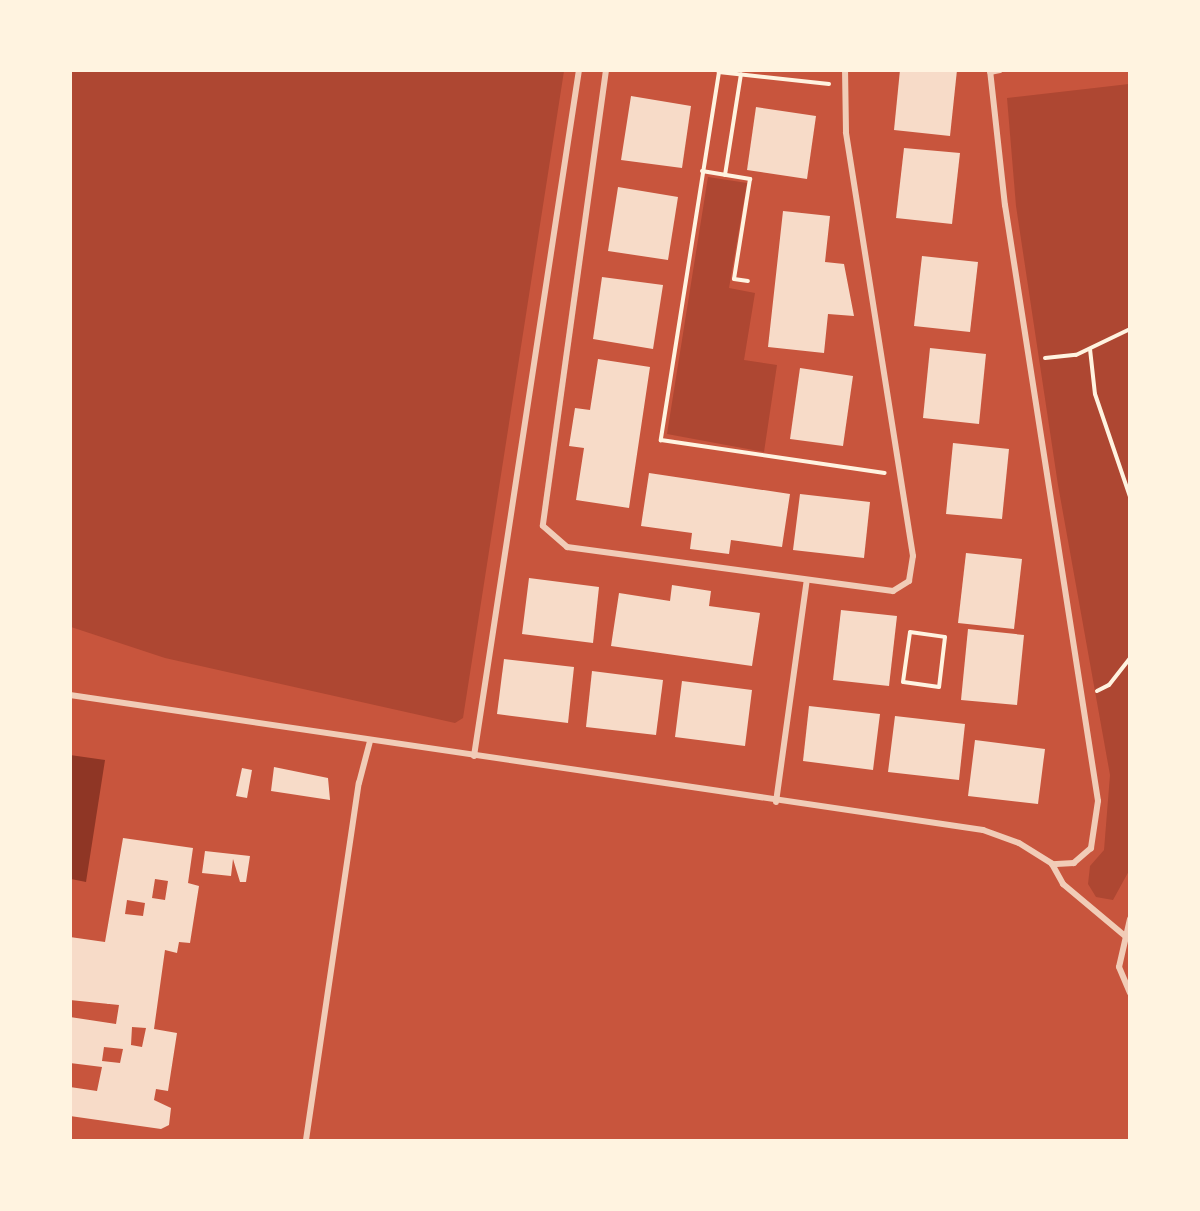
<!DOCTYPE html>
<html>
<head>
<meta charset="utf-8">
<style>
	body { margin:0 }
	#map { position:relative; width:1200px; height:1211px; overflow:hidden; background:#c8553d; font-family:Ubuntu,sans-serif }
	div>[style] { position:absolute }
	.green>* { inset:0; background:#ae4732 }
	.water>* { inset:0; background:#8f3625 }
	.building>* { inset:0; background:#f7dbc8 }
	.path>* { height:4px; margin:-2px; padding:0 2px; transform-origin:2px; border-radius:2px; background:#fff3e0 }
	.minor>* { height:6px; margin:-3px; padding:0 3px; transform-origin:3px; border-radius:3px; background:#f1ccb7 }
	span { translate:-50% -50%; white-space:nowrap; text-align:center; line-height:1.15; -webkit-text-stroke:6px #fff3e0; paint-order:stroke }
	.frame { position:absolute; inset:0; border:72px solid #fff3e0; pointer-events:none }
</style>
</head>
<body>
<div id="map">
	<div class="green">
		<div style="clip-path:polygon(71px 70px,564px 71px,463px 718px,455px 723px,165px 658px,71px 627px)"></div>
		<div style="clip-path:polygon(1129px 84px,1130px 869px,1113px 900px,1096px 897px,1088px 884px,1090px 866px,1104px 850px,1110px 775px,1058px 485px,1016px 206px,1007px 98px)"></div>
		<div style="clip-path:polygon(708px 177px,747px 183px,729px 288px,755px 293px,744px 360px,777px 365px,764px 452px,667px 434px)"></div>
	</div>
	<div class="water">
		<div style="clip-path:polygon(70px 755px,105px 760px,86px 882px,71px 879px)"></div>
	</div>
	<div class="building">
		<div style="clip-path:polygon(900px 70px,957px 70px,950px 136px,894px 130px)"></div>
		<div style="clip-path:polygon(631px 96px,691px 106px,682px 168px,621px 160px)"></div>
		<div style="clip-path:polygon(756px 107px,816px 116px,807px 179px,747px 170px)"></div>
		<div style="clip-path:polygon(904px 148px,960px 153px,952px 224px,896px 218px)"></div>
		<div style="clip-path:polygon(618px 187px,678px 197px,668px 260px,608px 251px)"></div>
		<div style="clip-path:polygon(783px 211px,830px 216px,825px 262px,844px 264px,854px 316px,828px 314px,824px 353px,768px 347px)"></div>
		<div style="clip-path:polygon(922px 256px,978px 262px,970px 332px,914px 326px)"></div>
		<div style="clip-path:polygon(602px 277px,663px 285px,653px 349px,593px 339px)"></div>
		<div style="clip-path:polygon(930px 348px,986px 354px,979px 424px,923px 418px)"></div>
		<div style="clip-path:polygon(598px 359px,650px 367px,629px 508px,576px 500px,584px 448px,569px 446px,575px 408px,590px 410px)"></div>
		<div style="clip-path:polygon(800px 368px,853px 376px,843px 446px,790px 439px)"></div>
		<div style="clip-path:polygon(953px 443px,1009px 449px,1002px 519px,946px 514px)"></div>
		<div style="clip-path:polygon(649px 473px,790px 494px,782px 547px,731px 540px,729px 554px,690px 549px,692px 533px,641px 526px)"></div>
		<div style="clip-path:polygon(800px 494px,870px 502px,864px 558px,793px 550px)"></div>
		<div style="clip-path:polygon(966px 553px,1022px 559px,1014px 629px,958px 623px)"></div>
		<div style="clip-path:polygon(529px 578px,599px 587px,593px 643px,522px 634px)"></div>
		<div style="clip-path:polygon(672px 585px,711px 591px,709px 606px,760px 613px,752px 666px,611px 646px,619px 593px,670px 601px)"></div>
		<div style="clip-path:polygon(841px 610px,897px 616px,889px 686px,833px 680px)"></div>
		<div style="clip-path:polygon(968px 629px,1024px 635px,1017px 705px,961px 700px)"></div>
		<div style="clip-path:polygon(504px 659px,574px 667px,568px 723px,497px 714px)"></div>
		<div style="clip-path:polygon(592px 671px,663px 680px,656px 735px,586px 727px)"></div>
		<div style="clip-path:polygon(682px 681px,752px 690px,745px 746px,675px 737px)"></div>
		<div style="clip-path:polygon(809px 706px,880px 714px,873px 770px,803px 761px)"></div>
		<div style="clip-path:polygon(895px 716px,965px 724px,959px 780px,888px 772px)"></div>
		<div style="clip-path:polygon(975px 740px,1045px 749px,1038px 804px,968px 796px)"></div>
		<div style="clip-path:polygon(274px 767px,328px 778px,330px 800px,271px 791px)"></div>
		<div style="clip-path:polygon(242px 768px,252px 770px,247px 798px,236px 796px)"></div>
		<div style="clip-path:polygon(evenodd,123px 838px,193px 848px,188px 883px,199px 886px,190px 943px,179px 942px,177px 953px,165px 950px,154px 1029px,177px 1033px,168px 1091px,156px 1089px,154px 1100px,171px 1108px,169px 1125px,161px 1129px,70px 1116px,70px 1087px,97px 1091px,102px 1067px,70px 1063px,70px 1017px,116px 1024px,119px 1005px,70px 1000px,70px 937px,105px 942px,123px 838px,155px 879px,168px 881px,165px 900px,152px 898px,155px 879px,123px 838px,127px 900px,145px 903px,143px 916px,125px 914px,127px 900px,123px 838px,132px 1027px,146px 1028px,142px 1047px,131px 1045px,132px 1027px,123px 838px,104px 1047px,123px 1049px,120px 1063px,102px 1061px,104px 1047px)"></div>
		<div style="clip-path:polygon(205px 851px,250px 856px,246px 882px,240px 882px,233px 859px,231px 876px,202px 873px)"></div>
	</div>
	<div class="path">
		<div style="left:829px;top:84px;width:111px;rotate:-173.8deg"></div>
		<div style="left:719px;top:72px;width:373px;rotate:99deg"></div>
		<div style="left:661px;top:440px;width:226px;rotate:8.4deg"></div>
		<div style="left:702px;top:171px;width:49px;rotate:9.5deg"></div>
		<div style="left:750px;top:179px;width:101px;rotate:99.1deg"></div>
		<div style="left:734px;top:279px;width:14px;rotate:8deg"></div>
		<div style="left:725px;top:175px;width:102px;rotate:-81deg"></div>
		<div style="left:1090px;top:349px;width:45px;rotate:83.7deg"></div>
		<div style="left:1095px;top:394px;width:109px;rotate:71.2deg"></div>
		<div style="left:1045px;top:358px;width:31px;rotate:-6deg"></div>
		<div style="left:1076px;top:355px;width:60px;rotate:-25.7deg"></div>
		<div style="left:910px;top:632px;width:35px;rotate:8deg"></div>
		<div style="left:945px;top:637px;width:50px;rotate:96.8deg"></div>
		<div style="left:939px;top:687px;width:36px;rotate:-172deg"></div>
		<div style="left:903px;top:682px;width:50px;rotate:-82deg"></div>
		<div style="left:1097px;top:691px;width:13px;rotate:-27deg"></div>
		<div style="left:1109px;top:685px;width:34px;rotate:-52deg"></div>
	</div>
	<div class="minor">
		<div style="left:606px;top:70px;width:460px;rotate:97.9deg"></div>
		<div style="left:543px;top:526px;width:32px;rotate:41deg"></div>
		<div style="left:567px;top:547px;width:329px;rotate:7.7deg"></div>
		<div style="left:893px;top:591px;width:19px;rotate:-32deg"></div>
		<div style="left:909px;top:581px;width:25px;rotate:-81deg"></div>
		<div style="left:913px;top:556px;width:429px;rotate:-99deg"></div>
		<div style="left:846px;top:132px;width:62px;rotate:-90.9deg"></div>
		<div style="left:990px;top:70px;width:136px;rotate:83.7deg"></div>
		<div style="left:1005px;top:205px;width:603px;rotate:81.13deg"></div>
		<div style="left:1098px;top:801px;width:48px;rotate:98.5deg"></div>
		<div style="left:1091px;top:848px;width:23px;rotate:139deg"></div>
		<div style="left:1074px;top:863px;width:22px;rotate:177deg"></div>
		<div style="left:990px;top:72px;width:10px;rotate:-11deg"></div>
		<div style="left:70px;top:695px;width:923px;rotate:8.41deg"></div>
		<div style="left:983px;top:830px;width:38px;rotate:20deg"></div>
		<div style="left:1019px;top:843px;width:39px;rotate:32deg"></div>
		<div style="left:1052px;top:864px;width:23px;rotate:61deg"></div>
		<div style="left:1063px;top:884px;width:81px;rotate:40deg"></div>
		<div style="left:474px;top:756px;width:694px;rotate:-81.3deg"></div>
		<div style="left:776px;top:802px;width:224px;rotate:-82.1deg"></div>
		<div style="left:1130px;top:919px;width:49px;rotate:102.9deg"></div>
		<div style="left:1119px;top:967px;width:28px;rotate:67deg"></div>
		<div style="left:306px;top:1140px;width:361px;rotate:-81.6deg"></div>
		<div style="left:359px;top:783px;width:43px;rotate:-75.3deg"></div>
	</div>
	<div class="frame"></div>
</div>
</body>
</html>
